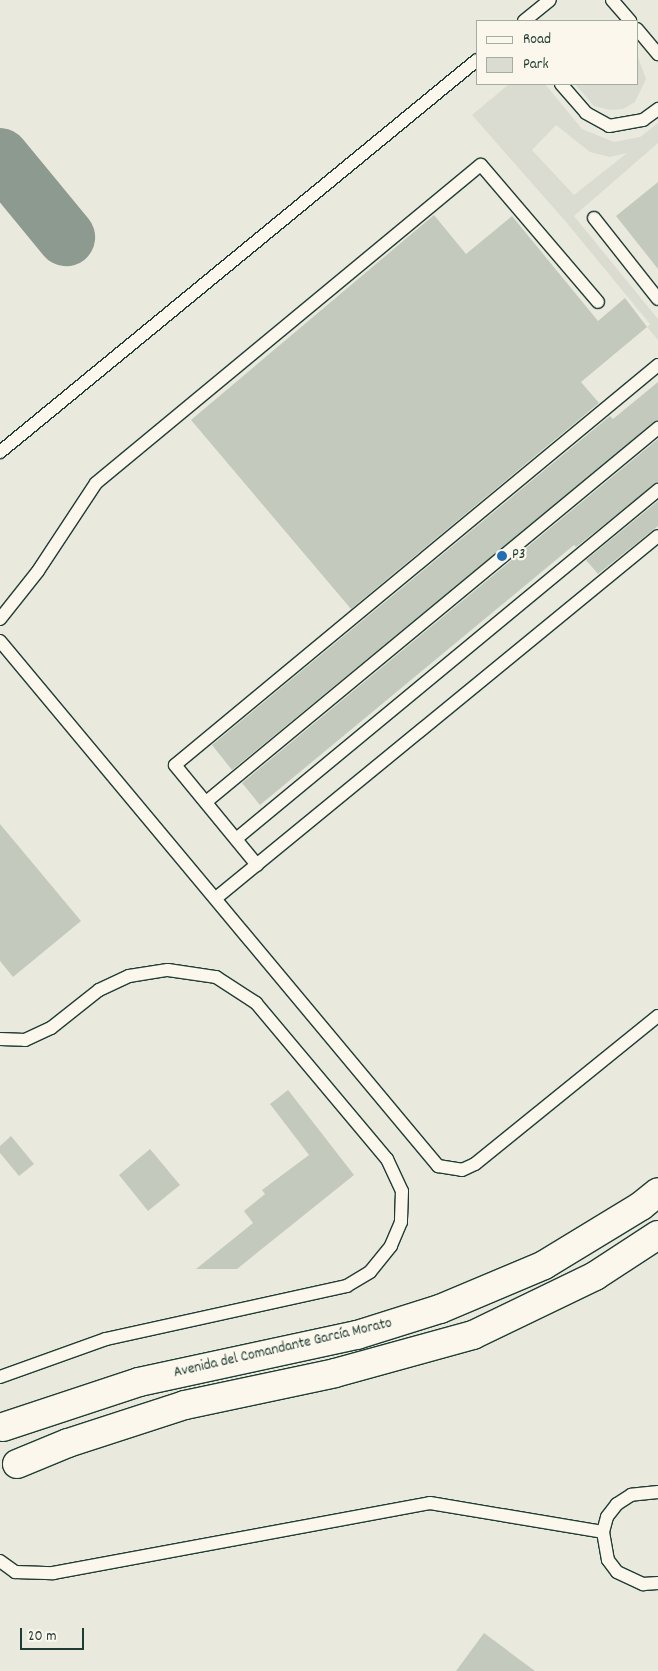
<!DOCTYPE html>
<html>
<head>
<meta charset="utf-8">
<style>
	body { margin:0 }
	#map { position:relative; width:658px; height:1671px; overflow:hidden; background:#fbf7ec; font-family:Dekko,sans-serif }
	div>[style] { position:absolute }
	.built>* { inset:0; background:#eae9de }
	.green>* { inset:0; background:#dbdcd1 }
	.taxiway>* { height:58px; margin:-29px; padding:0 29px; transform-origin:29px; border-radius:29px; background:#8d9a90 }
	.building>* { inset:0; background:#c4c9be }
	.roads { filter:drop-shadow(1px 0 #1f3d34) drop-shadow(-1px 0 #1f3d34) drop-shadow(0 1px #1f3d34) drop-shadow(0 -1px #1f3d34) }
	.lane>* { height:12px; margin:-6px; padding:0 6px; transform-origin:6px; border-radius:6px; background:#fbf7ec }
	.primary>* { height:28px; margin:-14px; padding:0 14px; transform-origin:14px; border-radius:14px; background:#fbf7ec }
	.dots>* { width:14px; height:14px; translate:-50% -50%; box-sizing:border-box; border:2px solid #fbf7ec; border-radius:50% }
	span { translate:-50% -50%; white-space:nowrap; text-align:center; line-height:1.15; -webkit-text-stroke:4.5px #fbf7ec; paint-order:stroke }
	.poi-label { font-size:15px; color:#1f3d34 }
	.left { translate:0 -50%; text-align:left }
	.street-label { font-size:15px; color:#1f3d34 }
	.legend { position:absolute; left:476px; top:20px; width:162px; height:65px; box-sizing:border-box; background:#fbf7ec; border:1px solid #a3ada2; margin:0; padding:6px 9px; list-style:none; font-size:15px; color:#1f3d34 }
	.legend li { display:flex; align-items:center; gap:10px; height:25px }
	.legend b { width:25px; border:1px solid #a3ada2 }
	.scale { position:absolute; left:20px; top:1628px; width:64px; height:22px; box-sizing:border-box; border:2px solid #1f3d34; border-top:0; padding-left:6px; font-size:15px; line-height:18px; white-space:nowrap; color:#1f3d34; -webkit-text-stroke:4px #fbf7ec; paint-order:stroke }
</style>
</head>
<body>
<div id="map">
	<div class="built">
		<div style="clip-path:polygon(evenodd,0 0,658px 0,658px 1671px,0 1671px,0 0,477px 21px,637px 21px,637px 84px,477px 84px,477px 21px)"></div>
	</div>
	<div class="green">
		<div style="clip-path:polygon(637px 55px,646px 79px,635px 102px,623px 109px,610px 110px,594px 106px,575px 84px,637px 84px)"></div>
		<div style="clip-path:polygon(evenodd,509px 84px,545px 84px,582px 129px,614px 142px,640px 137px,658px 123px,658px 143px,574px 216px,658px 319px,658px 340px,647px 327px,650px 324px,566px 222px,472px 115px,509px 84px,556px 125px,590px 152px,610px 157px,627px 153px,574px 195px,532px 150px,556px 125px)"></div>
	</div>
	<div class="taxiway">
		<div style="left:0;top:157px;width:104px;rotate:50.5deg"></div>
	</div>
	<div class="building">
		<div style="clip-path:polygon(658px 182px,658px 269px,616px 216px)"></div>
		<div style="clip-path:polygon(434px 215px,466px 254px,512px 216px,598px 321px,625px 298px,647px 327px,581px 382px,599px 403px,351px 609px,191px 420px)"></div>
		<div style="clip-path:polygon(658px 382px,658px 420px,232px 770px,212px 745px,610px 416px,613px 419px)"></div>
		<div style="clip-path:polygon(658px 439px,658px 482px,576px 547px,574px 545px,260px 805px,242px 783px)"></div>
		<div style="clip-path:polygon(658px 501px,658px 526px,598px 574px,586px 560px)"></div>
		<div style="clip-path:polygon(0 824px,81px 921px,13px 977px,0 961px)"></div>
		<div style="clip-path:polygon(288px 1090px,354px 1175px,237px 1269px,196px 1269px,253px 1223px,244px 1211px,265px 1194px,262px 1190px,309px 1155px,270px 1104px)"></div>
		<div style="clip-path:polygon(11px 1136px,34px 1164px,19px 1176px,0 1153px,0 1146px)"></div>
		<div style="clip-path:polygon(150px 1149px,180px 1185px,148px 1211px,119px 1175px)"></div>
		<div style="clip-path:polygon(484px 1633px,535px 1671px,456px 1671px)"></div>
	</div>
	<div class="roads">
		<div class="lane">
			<div style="left:612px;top:0;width:28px;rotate:49deg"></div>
			<div style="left:524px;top:21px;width:33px;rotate:-39deg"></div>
			<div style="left:637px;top:29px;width:33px;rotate:50deg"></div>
			<div style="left:561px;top:84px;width:38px;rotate:49deg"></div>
			<div style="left:586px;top:113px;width:26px;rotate:29deg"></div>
			<div style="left:609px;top:126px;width:35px;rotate:-10deg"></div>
			<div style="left:643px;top:120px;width:19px;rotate:-36deg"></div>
			<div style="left:594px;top:218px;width:103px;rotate:51.7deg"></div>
			<div style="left:0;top:452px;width:617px;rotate:-39.41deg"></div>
			<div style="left:0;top:619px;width:61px;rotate:-51.6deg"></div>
			<div style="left:38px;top:571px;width:105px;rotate:-56.6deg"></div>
			<div style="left:96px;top:483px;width:499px;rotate:-39.6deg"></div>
			<div style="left:481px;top:165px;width:180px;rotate:49.5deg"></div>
			<div style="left:0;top:641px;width:684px;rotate:50.16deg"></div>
			<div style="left:438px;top:1166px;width:24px;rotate:9deg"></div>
			<div style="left:462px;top:1170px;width:14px;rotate:-25deg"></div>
			<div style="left:475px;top:1164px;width:235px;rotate:-39deg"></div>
			<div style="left:206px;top:802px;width:587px;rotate:-39.61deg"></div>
			<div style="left:236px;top:839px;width:548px;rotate:-39.59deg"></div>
			<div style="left:257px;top:865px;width:129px;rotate:-129.4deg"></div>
			<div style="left:175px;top:765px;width:627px;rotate:-39.63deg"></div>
			<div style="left:216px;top:898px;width:571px;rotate:-39.32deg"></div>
			<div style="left:0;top:1039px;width:25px;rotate:2deg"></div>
			<div style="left:25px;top:1040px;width:29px;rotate:-25deg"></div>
			<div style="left:51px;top:1028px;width:61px;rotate:-38.4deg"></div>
			<div style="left:99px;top:990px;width:33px;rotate:-25deg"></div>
			<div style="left:129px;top:976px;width:39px;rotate:-9deg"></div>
			<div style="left:168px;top:970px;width:49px;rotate:8.3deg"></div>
			<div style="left:216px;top:977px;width:48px;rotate:33deg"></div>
			<div style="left:256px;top:1003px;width:204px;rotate:50deg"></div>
			<div style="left:387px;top:1159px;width:35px;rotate:65deg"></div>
			<div style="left:402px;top:1191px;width:31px;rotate:92deg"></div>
			<div style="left:401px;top:1222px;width:26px;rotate:113deg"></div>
			<div style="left:391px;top:1246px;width:33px;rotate:129deg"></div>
			<div style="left:370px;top:1272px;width:27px;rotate:149deg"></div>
			<div style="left:347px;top:1286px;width:247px;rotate:167.6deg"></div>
			<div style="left:106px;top:1339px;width:113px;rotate:160.3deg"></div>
			<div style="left:658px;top:1492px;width:27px;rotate:174deg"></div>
			<div style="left:631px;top:1495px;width:17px;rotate:147deg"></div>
			<div style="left:617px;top:1504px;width:16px;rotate:128deg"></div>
			<div style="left:607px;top:1517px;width:16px;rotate:105deg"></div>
			<div style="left:603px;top:1532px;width:28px;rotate:80deg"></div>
			<div style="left:608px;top:1560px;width:15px;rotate:53deg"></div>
			<div style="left:617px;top:1572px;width:29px;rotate:25deg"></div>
			<div style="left:643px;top:1584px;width:15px;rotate:-4deg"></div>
			<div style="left:0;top:1561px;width:19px;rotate:36deg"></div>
			<div style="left:15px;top:1572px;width:38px;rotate:2deg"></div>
			<div style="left:53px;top:1573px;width:383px;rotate:-10.5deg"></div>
			<div style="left:430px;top:1503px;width:175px;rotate:9.5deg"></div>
		</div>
		<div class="primary">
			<div style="left:3px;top:1427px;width:143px;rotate:-18.3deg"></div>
			<div style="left:139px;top:1382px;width:223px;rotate:-12.2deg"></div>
			<div style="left:357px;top:1335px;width:87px;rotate:-17.4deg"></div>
			<div style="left:440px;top:1309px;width:113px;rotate:-22.9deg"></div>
			<div style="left:544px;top:1265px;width:114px;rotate:-31.3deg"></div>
			<div style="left:641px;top:1206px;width:22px;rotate:-39deg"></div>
			<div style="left:17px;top:1464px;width:55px;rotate:-22.4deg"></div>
			<div style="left:68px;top:1443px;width:123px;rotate:-18deg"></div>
			<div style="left:185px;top:1405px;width:153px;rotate:-12deg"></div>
			<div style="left:335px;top:1373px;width:143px;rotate:-15.4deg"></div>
			<div style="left:473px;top:1335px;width:136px;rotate:-25.8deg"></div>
			<div style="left:595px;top:1276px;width:75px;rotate:-33.1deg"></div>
		</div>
	</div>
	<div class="dots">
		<div style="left:502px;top:556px;background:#1f6fb2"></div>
	</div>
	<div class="poi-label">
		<span class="left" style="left:512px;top:556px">P3</span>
	</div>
	<div class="street-label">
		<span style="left:283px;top:1349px;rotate:-13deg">Avenida del Comandante García Morato</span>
	</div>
	<ul class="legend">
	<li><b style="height:6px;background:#fbf7ec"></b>Road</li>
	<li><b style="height:14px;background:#dbdcd1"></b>Park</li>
	</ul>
	<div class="scale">20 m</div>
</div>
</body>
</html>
